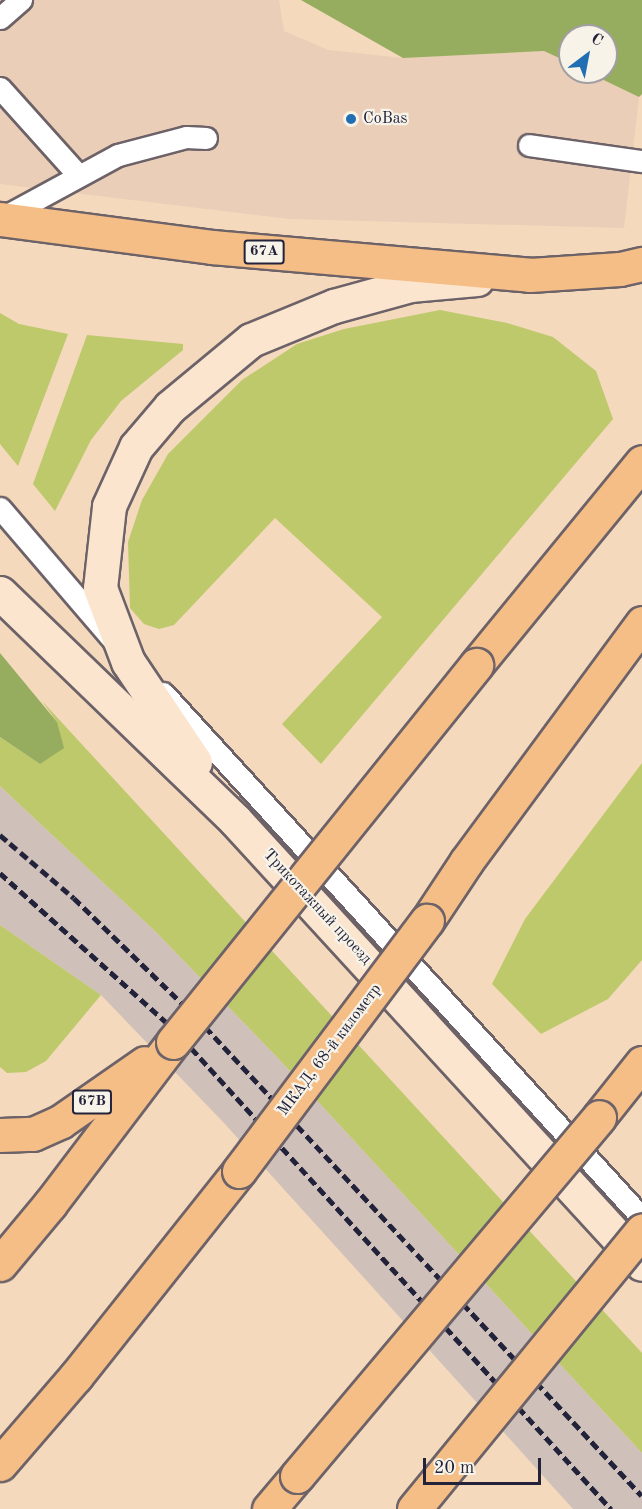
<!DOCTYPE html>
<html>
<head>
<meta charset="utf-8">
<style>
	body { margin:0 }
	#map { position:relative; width:642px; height:1509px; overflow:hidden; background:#f4d9bc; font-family:"Old Standard TT",serif }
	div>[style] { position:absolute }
	.built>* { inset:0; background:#eaceb8 }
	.industrial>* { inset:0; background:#cfc1ba }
	.green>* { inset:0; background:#bdc96b }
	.forest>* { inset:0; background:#96ad5f }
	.roads { filter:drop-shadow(2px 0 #6c6268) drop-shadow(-2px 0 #6c6268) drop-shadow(0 2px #6c6268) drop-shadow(0 -2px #6c6268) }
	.lane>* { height:21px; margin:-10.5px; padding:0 10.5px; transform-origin:10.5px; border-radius:10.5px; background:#fff }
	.secondary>* { height:33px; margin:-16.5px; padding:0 16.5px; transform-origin:16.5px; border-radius:16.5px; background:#fbe5cf }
	.primary>* { height:33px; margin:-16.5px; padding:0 16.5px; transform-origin:16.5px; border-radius:16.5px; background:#f6be87 }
	.highway>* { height:33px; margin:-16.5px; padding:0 16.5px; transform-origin:16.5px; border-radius:16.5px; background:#f6be87 }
	.rail>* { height:4.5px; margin-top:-2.25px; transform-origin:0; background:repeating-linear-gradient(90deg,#22223b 0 9px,transparent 0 13.5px) }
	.bridges { filter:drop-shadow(2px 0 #6c6268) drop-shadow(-2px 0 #6c6268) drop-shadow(0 2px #6c6268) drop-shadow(0 -2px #6c6268) }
	.primary-bridge>* { height:33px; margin:-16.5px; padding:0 16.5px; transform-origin:16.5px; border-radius:16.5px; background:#f6be87 }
	.highway-bridge>* { height:33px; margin:-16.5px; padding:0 16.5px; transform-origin:16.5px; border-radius:16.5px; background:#f6be87 }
	.dots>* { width:16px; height:16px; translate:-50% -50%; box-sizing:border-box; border:3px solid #f7f3e8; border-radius:50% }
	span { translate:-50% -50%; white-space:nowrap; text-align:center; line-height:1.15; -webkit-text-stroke:4.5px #f7f3e8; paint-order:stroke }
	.shield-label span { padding:2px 4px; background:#f7f3e8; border:2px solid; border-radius:4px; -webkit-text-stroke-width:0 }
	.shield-label { font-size:15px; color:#22223b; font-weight:700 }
	.poi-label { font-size:16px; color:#22223b }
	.left { translate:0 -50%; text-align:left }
	.street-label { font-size:16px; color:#22223b }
	.north { position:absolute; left:558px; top:24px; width:60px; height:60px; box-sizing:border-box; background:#f7f3e8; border:2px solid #a29fa3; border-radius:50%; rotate:32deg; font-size:16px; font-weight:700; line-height:24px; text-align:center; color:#22223b }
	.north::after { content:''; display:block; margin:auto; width:21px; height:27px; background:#1f6fb2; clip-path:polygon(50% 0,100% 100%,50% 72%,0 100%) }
	.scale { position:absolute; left:423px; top:1458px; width:118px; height:27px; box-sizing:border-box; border:3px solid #22223b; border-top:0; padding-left:8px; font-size:18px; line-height:21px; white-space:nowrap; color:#22223b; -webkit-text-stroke:4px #f7f3e8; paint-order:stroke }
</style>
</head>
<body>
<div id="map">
	<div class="built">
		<div style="clip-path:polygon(0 0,279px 0,284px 31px,328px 50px,403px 58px,544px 51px,570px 63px,570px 72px,587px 72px,639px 97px,624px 228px,290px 219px,0 184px)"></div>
	</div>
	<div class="industrial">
		<div style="clip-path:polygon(0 786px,156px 932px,276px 1056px,642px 1453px,642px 1509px,573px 1509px,224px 1123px,101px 995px,0 925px)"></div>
	</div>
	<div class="green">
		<div style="clip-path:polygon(440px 310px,507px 323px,553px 337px,596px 371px,613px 419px,321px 764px,282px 724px,382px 617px,275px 518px,174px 625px,159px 629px,144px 624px,130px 608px,128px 542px,142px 500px,168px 454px,242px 380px,297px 344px,344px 329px)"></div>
		<div style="clip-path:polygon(0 313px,19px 324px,68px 334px,18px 466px,0 444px)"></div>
		<div style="clip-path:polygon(87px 335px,183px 344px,183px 350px,121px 401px,91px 440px,55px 511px,33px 484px)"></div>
		<div style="clip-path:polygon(42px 701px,642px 1353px,642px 1453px,276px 1056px,156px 932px,0 786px,0 737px,40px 764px,57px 722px)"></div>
		<div style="clip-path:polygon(642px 763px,642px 960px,608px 999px,541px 1034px,492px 984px,525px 919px)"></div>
		<div style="clip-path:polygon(0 925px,101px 995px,46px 1061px,26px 1072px,7px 1073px,0 1067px)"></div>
	</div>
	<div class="forest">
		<div style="clip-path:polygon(301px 0,642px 0,642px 94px,639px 97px,587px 72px,606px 72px,606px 36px,570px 36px,570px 63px,544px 51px,403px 58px)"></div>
		<div style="clip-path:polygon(0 653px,57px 722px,64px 748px,40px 764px,0 737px)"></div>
	</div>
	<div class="roads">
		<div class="lane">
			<div style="left:0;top:18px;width:28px;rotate:-41deg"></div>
			<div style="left:0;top:88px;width:118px;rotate:48.1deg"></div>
			<div style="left:529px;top:145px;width:114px;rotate:8.1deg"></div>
			<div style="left:0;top:219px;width:134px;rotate:-28.5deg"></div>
			<div style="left:118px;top:155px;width:70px;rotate:-14.8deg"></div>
			<div style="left:186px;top:137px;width:20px;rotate:3deg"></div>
			<div style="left:0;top:508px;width:174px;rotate:49.4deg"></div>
			<div style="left:163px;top:693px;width:711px;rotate:47.62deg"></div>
		</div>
		<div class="secondary">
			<div style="left:0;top:593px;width:327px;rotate:44deg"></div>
			<div style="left:235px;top:820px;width:602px;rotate:47.49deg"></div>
			<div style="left:195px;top:762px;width:120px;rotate:-123.8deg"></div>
			<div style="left:128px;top:662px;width:79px;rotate:-110.7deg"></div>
			<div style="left:100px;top:588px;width:82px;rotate:-83.7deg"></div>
			<div style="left:109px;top:506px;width:65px;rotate:-65.4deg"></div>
			<div style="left:136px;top:447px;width:52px;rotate:-49.6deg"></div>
			<div style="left:170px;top:407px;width:105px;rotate:-39.6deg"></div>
			<div style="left:251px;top:340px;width:90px;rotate:-22.3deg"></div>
			<div style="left:334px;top:306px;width:79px;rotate:-15.4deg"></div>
			<div style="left:410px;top:285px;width:67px;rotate:-5.1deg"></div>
		</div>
		<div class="primary">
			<div style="left:0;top:219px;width:214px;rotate:7.5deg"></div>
			<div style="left:212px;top:247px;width:319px;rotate:5deg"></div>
			<div style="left:530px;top:275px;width:90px;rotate:-3.8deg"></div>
			<div style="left:620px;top:269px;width:23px;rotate:-13deg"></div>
			<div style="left:476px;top:665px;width:262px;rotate:-50.7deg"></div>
			<div style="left:0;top:1135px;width:33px;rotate:-2deg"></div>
			<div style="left:33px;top:1134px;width:30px;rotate:-24deg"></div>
			<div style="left:60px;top:1122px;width:103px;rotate:-34.8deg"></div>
			<div style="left:0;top:1264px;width:78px;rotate:-50.2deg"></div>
			<div style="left:50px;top:1204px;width:203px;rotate:-52.8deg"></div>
		</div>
		<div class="highway">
			<div style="left:427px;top:921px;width:71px;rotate:-56.5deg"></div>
			<div style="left:466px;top:862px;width:297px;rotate:-53.6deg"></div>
			<div style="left:599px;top:1117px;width:69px;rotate:-51.5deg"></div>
			<div style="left:0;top:1464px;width:116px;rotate:-49.2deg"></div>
			<div style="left:76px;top:1376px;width:262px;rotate:-51.5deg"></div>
			<div style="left:269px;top:1509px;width:43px;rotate:-49.7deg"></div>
		</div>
	</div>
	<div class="rail">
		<div style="left:0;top:835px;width:97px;rotate:40.4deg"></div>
		<div style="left:74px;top:898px;width:170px;rotate:44.3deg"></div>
		<div style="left:196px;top:1017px;width:654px;rotate:47.04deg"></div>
		<div style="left:0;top:873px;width:232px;rotate:41.9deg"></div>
		<div style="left:173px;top:1028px;width:651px;rotate:47.68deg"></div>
	</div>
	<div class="bridges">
		<div class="primary-bridge">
			<div style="left:173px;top:1042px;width:484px;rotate:-51.2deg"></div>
			<div style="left:414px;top:1509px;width:360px;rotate:-50.7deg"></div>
		</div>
		<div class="highway-bridge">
			<div style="left:239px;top:1171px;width:313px;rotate:-53.1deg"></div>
			<div style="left:297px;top:1476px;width:469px;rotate:-49.9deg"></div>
		</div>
	</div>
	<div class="dots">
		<div style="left:351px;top:119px;background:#1f6fb2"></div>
	</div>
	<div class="shield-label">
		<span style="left:264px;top:252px">67A</span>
		<span style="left:92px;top:1102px">67B</span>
	</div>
	<div class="poi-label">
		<span class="left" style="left:363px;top:119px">CoBas</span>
	</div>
	<div class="street-label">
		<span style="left:317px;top:907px;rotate:47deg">Трикотажный проезд</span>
		<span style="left:330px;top:1050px;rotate:-53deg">МКАД, 68-й километр</span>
	</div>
	<div class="north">С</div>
	<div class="scale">20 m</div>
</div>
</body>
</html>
